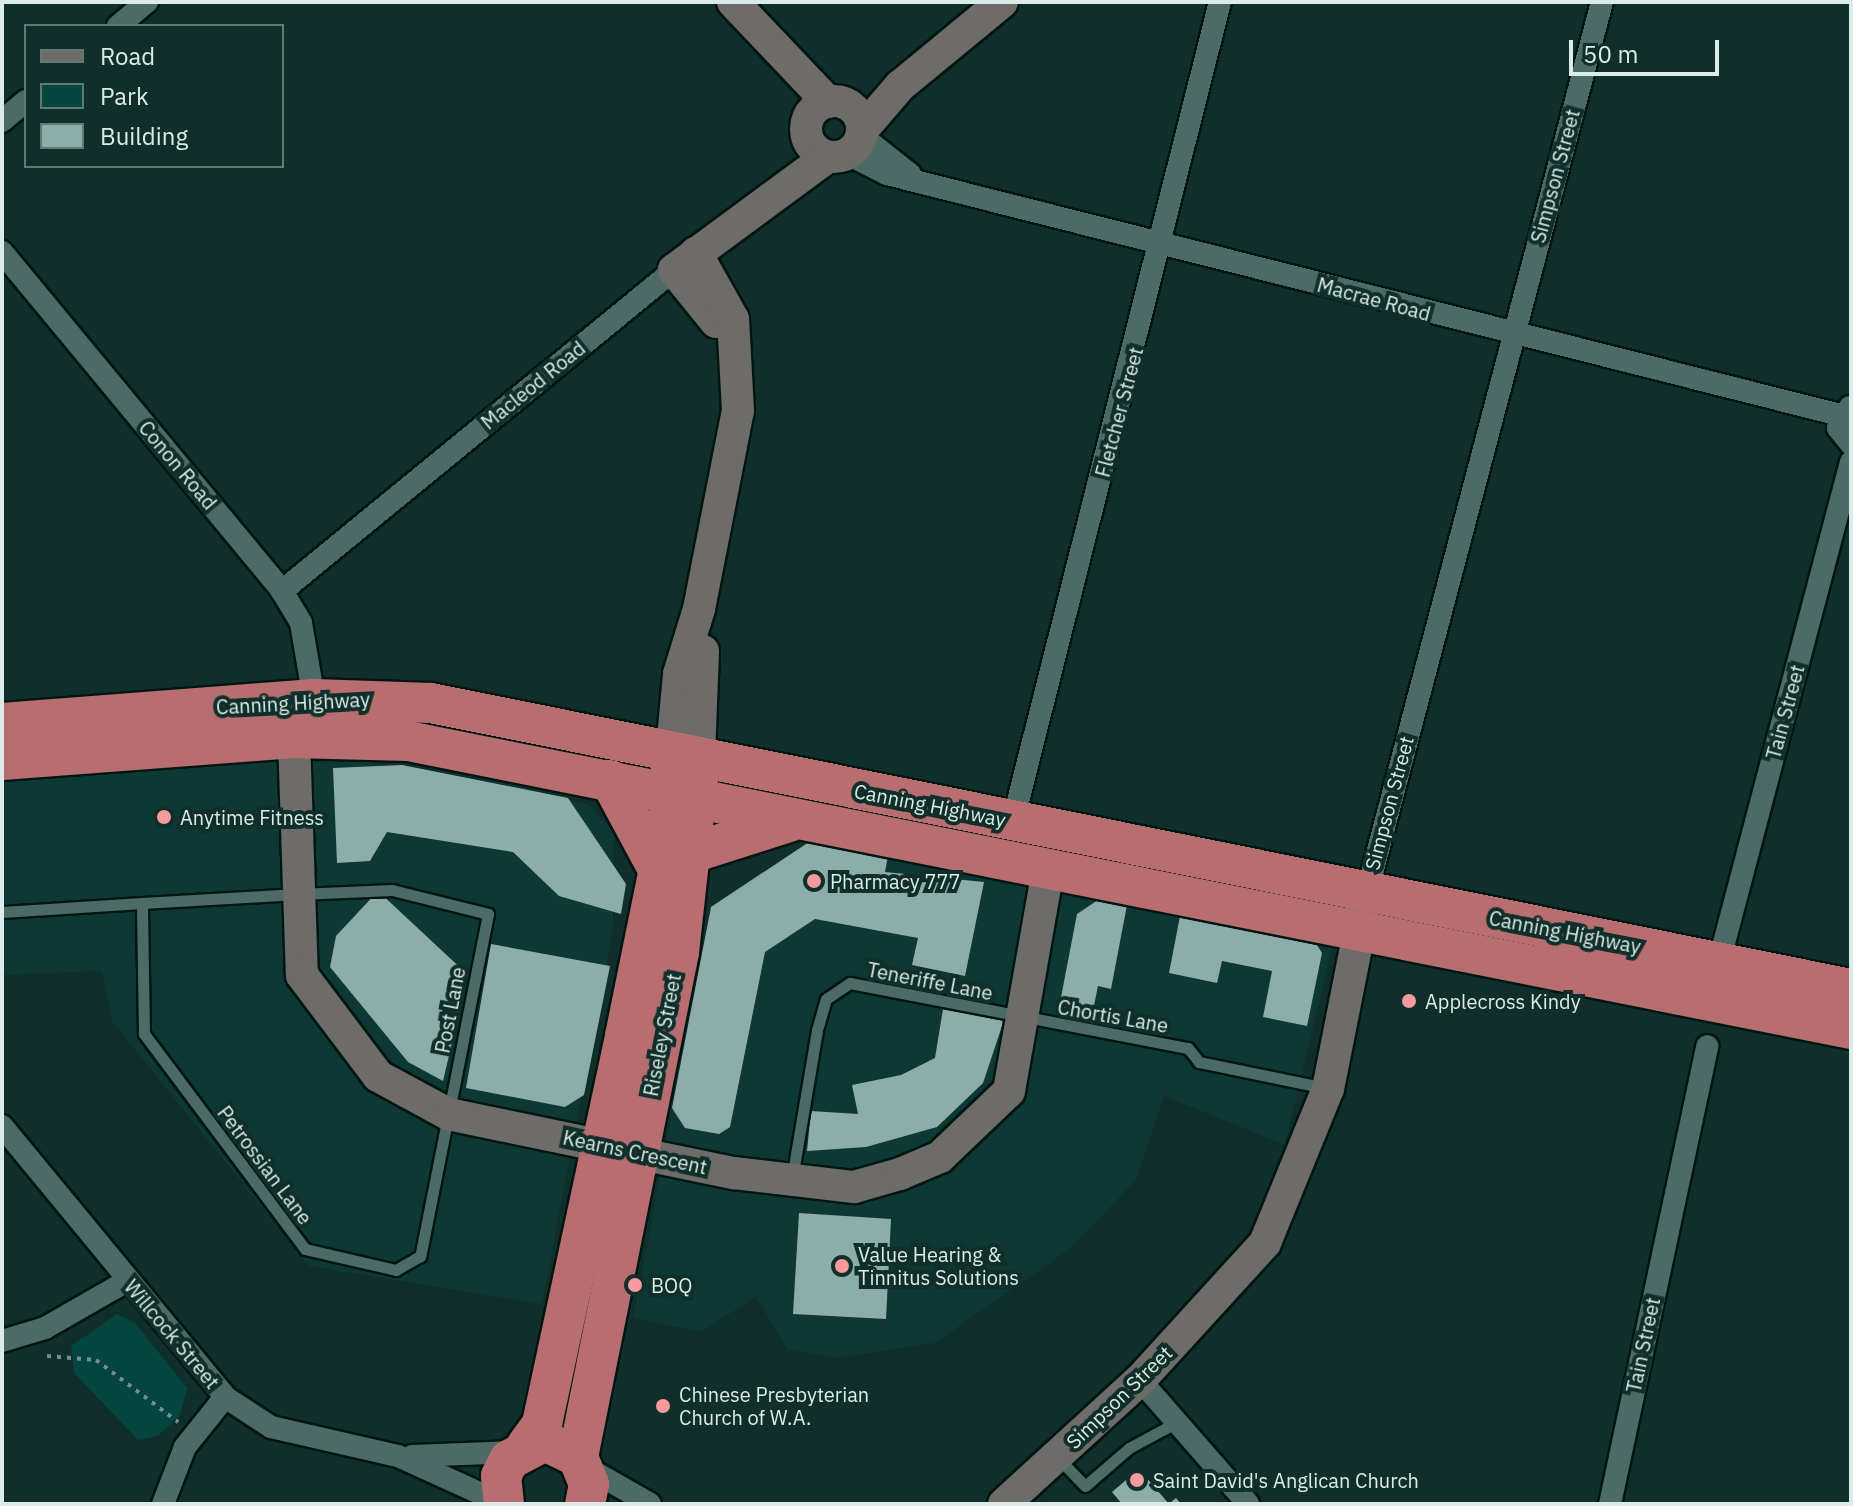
<!DOCTYPE html>
<html>
<head>
<meta charset="utf-8">
<style>
	body { margin:0 }
	#map { position:relative; width:1853px; height:1506px; overflow:hidden; background:#102e2a; font-family:"IBM Plex Sans",sans-serif }
	div>[style] { position:absolute }
	.built>* { inset:0; background:#0e3833 }
	.green>* { inset:0; background:#05453f }
	.building>* { inset:0; background:#8daea8 }
	.path>* { height:4px; margin-top:-2px; transform-origin:0; background:repeating-linear-gradient(90deg,#768d8a 0 4px,transparent 0 10px) }
	.roads { filter:drop-shadow(2px 0 #001613) drop-shadow(-2px 0 #001613) drop-shadow(0 2px #001613) drop-shadow(0 -2px #001613) }
	.lane>* { height:11px; margin:-5.5px; padding:0 5.5px; transform-origin:5.5px; border-radius:5.5px; background:#4d6b66 }
	.street>* { height:22px; margin:-11px; padding:0 11px; transform-origin:11px; border-radius:11px; background:#4d6b66 }
	.secondary>* { height:32px; margin:-16px; padding:0 16px; transform-origin:16px; border-radius:16px; background:#6d6c69 }
	.secondary>.ring { margin:-16px; padding:0; box-sizing:content-box; background:none; border:32px solid #6d6c69; border-radius:50% }
	.highway>* { height:40px; margin:-20px; padding:0 20px; transform-origin:20px; border-radius:20px; background:#b86e70 }
	.dots>* { width:22px; height:22px; translate:-50% -50%; box-sizing:border-box; border:4px solid #102e2a; border-radius:50% }
	span { translate:-50% -50%; white-space:nowrap; text-align:center; line-height:1.15; -webkit-text-stroke:8px #102e2a; paint-order:stroke }
	.street-label { font-size:20px; color:#dbebe8 }
	.poi-label { font-size:20px; color:#dbebe8 }
	.left { translate:0 -50%; text-align:left }
	.frame { position:absolute; inset:0; border:4px solid #dbebe8; pointer-events:none }
	.legend { position:absolute; left:24px; top:24px; width:260px; height:144px; box-sizing:border-box; background:#102e2a; border:2px solid #617a76; margin:0; padding:10px 14px; list-style:none; font-size:24px; color:#dbebe8 }
	.legend li { display:flex; align-items:center; gap:16px; height:40px }
	.legend b { width:40px; border:2px solid #617a76 }
	.scale { position:absolute; left:1569px; top:40px; width:150px; height:36px; box-sizing:border-box; border:4px solid #dbebe8; border-top:0; padding-left:10px; font-size:24px; line-height:28px; white-space:nowrap; color:#dbebe8; -webkit-text-stroke:6px #102e2a; paint-order:stroke }
</style>
</head>
<body>
<div id="map">
	<div class="built">
		<div style="clip-path:polygon(274px 762px,362px 762px,509px 784px,589px 805px,614px 832px,613px 931px,542px 1304px,309px 1266px,112px 1021px,102px 971px,2px 975px,2px 782px)"></div>
		<div style="clip-path:polygon(809px 842px,1088px 887px,1334px 939px,1285px 1145px,1164px 1096px,1136px 1180px,1070px 1249px,935px 1343px,837px 1358px,788px 1350px,756px 1297px,701px 1332px,633px 1318px,711px 907px)"></div>
	</div>
	<div class="green">
		<div style="clip-path:polygon(117px 1314px,135px 1323px,187px 1388px,180px 1416px,157px 1436px,138px 1440px,74px 1373px,71px 1346px)"></div>
	</div>
	<div class="building">
		<div style="clip-path:polygon(402px 765px,568px 798px,626px 884px,621px 914px,559px 896px,513px 852px,387px 832px,370px 861px,337px 863px,333px 768px)"></div>
		<div style="clip-path:polygon(809px 842px,888px 856px,885px 872px,984px 882px,965px 976px,912px 965px,918px 938px,815px 919px,765px 952px,730px 1127px,719px 1134px,685px 1128px,672px 1108px,711px 907px)"></div>
		<div style="clip-path:polygon(378px 891px,468px 975px,443px 1081px,408px 1062px,330px 967px,336px 936px)"></div>
		<div style="clip-path:polygon(1098px 900px,1127px 905px,1111px 989px,1098px 986px,1091px 1020px,1058px 1013px,1077px 914px)"></div>
		<div style="clip-path:polygon(1180px 916px,1317px 945px,1322px 953px,1307px 1026px,1263px 1017px,1272px 971px,1222px 961px,1217px 983px,1169px 973px)"></div>
		<div style="clip-path:polygon(491px 944px,610px 966px,584px 1095px,565px 1107px,466px 1088px)"></div>
		<div style="clip-path:polygon(943px 1009px,1004px 1020px,983px 1083px,937px 1127px,866px 1147px,807px 1151px,811px 1111px,858px 1114px,852px 1085px,901px 1075px,935px 1058px)"></div>
		<div style="clip-path:polygon(799px 1213px,891px 1219px,886px 1319px,793px 1314px)"></div>
		<div style="clip-path:polygon(1139px 1469px,1169px 1504px,1176px 1498px,1181px 1504px,1122px 1504px,1112px 1492px)"></div>
	</div>
	<div class="path">
		<div style="left:47px;top:1356px;width:49px;rotate:4.7deg"></div>
		<div style="left:96px;top:1360px;width:103px;rotate:37.1deg"></div>
	</div>
	<div class="roads">
		<div class="lane">
			<div style="left:2px;top:912px;width:140px;rotate:-3.7deg"></div>
			<div style="left:142px;top:903px;width:156px;rotate:-3.3deg"></div>
			<div style="left:298px;top:894px;width:94px;rotate:-2.4deg"></div>
			<div style="left:392px;top:890px;width:99px;rotate:14deg"></div>
			<div style="left:488px;top:914px;width:349px;rotate:101.2deg"></div>
			<div style="left:420px;top:1256px;width:28px;rotate:150deg"></div>
			<div style="left:396px;top:1270px;width:93px;rotate:-167deg"></div>
			<div style="left:305px;top:1249px;width:269px;rotate:-126.8deg"></div>
			<div style="left:144px;top:1034px;width:131px;rotate:-90.9deg"></div>
			<div style="left:792px;top:1178px;width:150px;rotate:-80.4deg"></div>
			<div style="left:817px;top:1030px;width:32px;rotate:-74deg"></div>
			<div style="left:826px;top:999px;width:29px;rotate:-34deg"></div>
			<div style="left:850px;top:983px;width:344px;rotate:10.9deg"></div>
			<div style="left:1188px;top:1048px;width:18px;rotate:52deg"></div>
			<div style="left:1199px;top:1062px;width:130px;rotate:11.6deg"></div>
			<div style="left:1059px;top:1459px;width:37px;rotate:46deg"></div>
			<div style="left:1085px;top:1486px;width:58px;rotate:-40.8deg"></div>
			<div style="left:1129px;top:1448px;width:55px;rotate:-28.4deg"></div>
		</div>
		<div class="street">
			<div style="left:118px;top:26px;width:38px;rotate:-40deg"></div>
			<div style="left:2px;top:121px;width:31px;rotate:-40deg"></div>
			<div style="left:862px;top:136px;width:61px;rotate:38.4deg"></div>
			<div style="left:847px;top:154px;width:45px;rotate:26.6deg"></div>
			<div style="left:887px;top:174px;width:983px;rotate:14.19deg"></div>
			<div style="left:2px;top:252px;width:440px;rotate:50.4deg"></div>
			<div style="left:282px;top:591px;width:37px;rotate:59deg"></div>
			<div style="left:301px;top:623px;width:77px;rotate:80.3deg"></div>
			<div style="left:1850px;top:407px;width:24px;rotate:120deg"></div>
			<div style="left:1838px;top:428px;width:21px;rotate:51deg"></div>
			<div style="left:282px;top:591px;width:507px;rotate:-39.31deg"></div>
			<div style="left:1013px;top:821px;width:845px;rotate:-75.82deg"></div>
			<div style="left:1367px;top:892px;width:921px;rotate:-75.21deg"></div>
			<div style="left:1719px;top:962px;width:517px;rotate:-75.21deg"></div>
			<div style="left:2px;top:1126px;width:351px;rotate:50.5deg"></div>
			<div style="left:225px;top:1397px;width:55px;rotate:33.1deg"></div>
			<div style="left:271px;top:1427px;width:130px;rotate:12.9deg"></div>
			<div style="left:398px;top:1456px;width:116px;rotate:24.4deg"></div>
			<div style="left:2px;top:1341px;width:45px;rotate:-16.8deg"></div>
			<div style="left:45px;top:1328px;width:95px;rotate:-29.8deg"></div>
			<div style="left:1140px;top:1380px;width:164px;rotate:48.9deg"></div>
			<div style="left:412px;top:1456px;width:103px;rotate:-2.2deg"></div>
			<div style="left:584px;top:1466px;width:76px;rotate:29.9deg"></div>
			<div style="left:163px;top:1504px;width:61px;rotate:-68.9deg"></div>
			<div style="left:185px;top:1447px;width:64px;rotate:-51.3deg"></div>
			<div style="left:1610px;top:1504px;width:468px;rotate:-78deg"></div>
		</div>
		<div class="secondary">
			<div style="left:733px;top:2px;width:138px;rotate:46.5deg"></div>
			<div class="ring" style="left:806px;top:101px;width:24px;height:24px"></div>
			<div style="left:863px;top:129px;width:57px;rotate:-49.3deg"></div>
			<div style="left:900px;top:86px;width:132px;rotate:-39.5deg"></div>
			<div style="left:716px;top:322px;width:67px;rotate:-128.9deg"></div>
			<div style="left:674px;top:270px;width:190px;rotate:-36.4deg"></div>
			<div style="left:294px;top:738px;width:237px;rotate:88.1deg"></div>
			<div style="left:302px;top:975px;width:126px;rotate:53deg"></div>
			<div style="left:378px;top:1076px;width:80px;rotate:28.5deg"></div>
			<div style="left:448px;top:1114px;width:292px;rotate:11.7deg"></div>
			<div style="left:734px;top:1173px;width:121px;rotate:6.7deg"></div>
			<div style="left:854px;top:1187px;width:48px;rotate:-15.8deg"></div>
			<div style="left:900px;top:1174px;width:43px;rotate:-23deg"></div>
			<div style="left:940px;top:1157px;width:95px;rotate:-43.7deg"></div>
			<div style="left:1009px;top:1091px;width:225px;rotate:-80deg"></div>
			<div style="left:672px;top:750px;width:76px;rotate:-84.7deg"></div>
			<div style="left:679px;top:674px;width:68px;rotate:-72.9deg"></div>
			<div style="left:699px;top:609px;width:202px;rotate:-78.9deg"></div>
			<div style="left:738px;top:411px;width:92px;rotate:-93.1deg"></div>
			<div style="left:733px;top:319px;width:76px;rotate:-119.3deg"></div>
			<div style="left:699px;top:756px;width:105px;rotate:-87.8deg"></div>
			<div style="left:1004px;top:1504px;width:184px;rotate:-42.4deg"></div>
			<div style="left:1140px;top:1380px;width:185px;rotate:-47.6deg"></div>
			<div style="left:1265px;top:1243px;width:166px;rotate:-67.8deg"></div>
			<div style="left:1328px;top:1089px;width:186px;rotate:-78.8deg"></div>
		</div>
		<div class="highway">
			<div style="left:2px;top:723px;width:313px;rotate:-4.4deg"></div>
			<div style="left:314px;top:699px;width:117px;rotate:2deg"></div>
			<div style="left:431px;top:703px;width:1449px;rotate:11.39deg"></div>
			<div style="left:2px;top:760px;width:293px;rotate:-4.3deg"></div>
			<div style="left:294px;top:738px;width:114px;rotate:1.5deg"></div>
			<div style="left:408px;top:741px;width:1471px;rotate:11.29deg"></div>
			<div style="left:610px;top:780px;width:101px;rotate:61.7deg"></div>
			<div style="left:695px;top:852px;width:99px;rotate:-17.7deg"></div>
			<div style="left:527px;top:1445px;width:26px;rotate:-54deg"></div>
			<div style="left:542px;top:1424px;width:397px;rotate:-77.9deg"></div>
			<div style="left:625px;top:1036px;width:221px;rotate:-78.5deg"></div>
			<div style="left:669px;top:819px;width:53px;rotate:-87.8deg"></div>
			<div style="left:578px;top:1457px;width:515px;rotate:-78.69deg"></div>
			<div style="left:679px;top:952px;width:181px;rotate:-83.7deg"></div>
			<div style="left:504px;top:1504px;width:28px;rotate:-96deg"></div>
			<div style="left:501px;top:1476px;width:18px;rotate:-63deg"></div>
			<div style="left:509px;top:1460px;width:41px;rotate:-27.8deg"></div>
			<div style="left:545px;top:1441px;width:37px;rotate:26deg"></div>
			<div style="left:578px;top:1457px;width:29px;rotate:68deg"></div>
			<div style="left:589px;top:1484px;width:20px;rotate:101deg"></div>
		</div>
	</div>
	<div class="dots">
		<div style="left:164px;top:817px;background:#f59b9d"></div>
		<div style="left:814px;top:881px;background:#f59b9d"></div>
		<div style="left:1409px;top:1001px;background:#f59b9d"></div>
		<div style="left:842px;top:1266px;background:#f59b9d"></div>
		<div style="left:635px;top:1285px;background:#f59b9d"></div>
		<div style="left:663px;top:1406px;background:#f59b9d"></div>
		<div style="left:1137px;top:1480px;background:#f59b9d"></div>
	</div>
	<div class="street-label">
		<span style="left:1555px;top:176px;rotate:-75deg">Simpson Street</span>
		<span style="left:1374px;top:299px;rotate:15deg">Macrae Road</span>
		<span style="left:533px;top:385px;rotate:-39deg">Macleod Road</span>
		<span style="left:1119px;top:412px;rotate:-75deg">Fletcher Street</span>
		<span style="left:178px;top:465px;rotate:50deg">Conon Road</span>
		<span style="left:293px;top:703px;rotate:-3deg">Canning Highway</span>
		<span style="left:1785px;top:712px;rotate:-75deg">Tain Street</span>
		<span style="left:1389px;top:803px;rotate:-75deg">Simpson Street</span>
		<span style="left:930px;top:805px;rotate:11deg">Canning Highway</span>
		<span style="left:1565px;top:932px;rotate:11deg">Canning Highway</span>
		<span style="left:930px;top:981px;rotate:11deg">Teneriffe Lane</span>
		<span style="left:450px;top:1010px;rotate:-79deg">Post Lane</span>
		<span style="left:1113px;top:1016px;rotate:10deg">Chortis Lane</span>
		<span style="left:662px;top:1035px;rotate:-79deg">Riseley Street</span>
		<span style="left:635px;top:1152px;rotate:12deg">Kearns Crescent</span>
		<span style="left:265px;top:1165px;rotate:53deg">Petrossian Lane</span>
		<span style="left:172px;top:1334px;rotate:50deg">Willcock Street</span>
		<span style="left:1643px;top:1345px;rotate:-78deg">Tain Street</span>
		<span style="left:1119px;top:1397px;rotate:-44deg">Simpson Street</span>
	</div>
	<div class="poi-label">
		<span class="left" style="left:180px;top:817px">Anytime Fitness</span>
		<span class="left" style="left:830px;top:881px">Pharmacy 777</span>
		<span class="left" style="left:1425px;top:1001px">Applecross Kindy</span>
		<span class="left" style="left:858px;top:1266px">Value Hearing &amp;<br>Tinnitus Solutions</span>
		<span class="left" style="left:651px;top:1285px">BOQ</span>
		<span class="left" style="left:679px;top:1406px">Chinese Presbyterian<br>Church of W.A.</span>
		<span class="left" style="left:1153px;top:1480px">Saint David's Anglican Church</span>
	</div>
	<div class="frame"></div>
	<ul class="legend">
	<li><b style="height:10px;background:#6d6c69"></b>Road</li>
	<li><b style="height:22px;background:#05453f"></b>Park</li>
	<li><b style="height:22px;background:#8daea8"></b>Building</li>
	</ul>
	<div class="scale">50 m</div>
</div>
</body>
</html>
